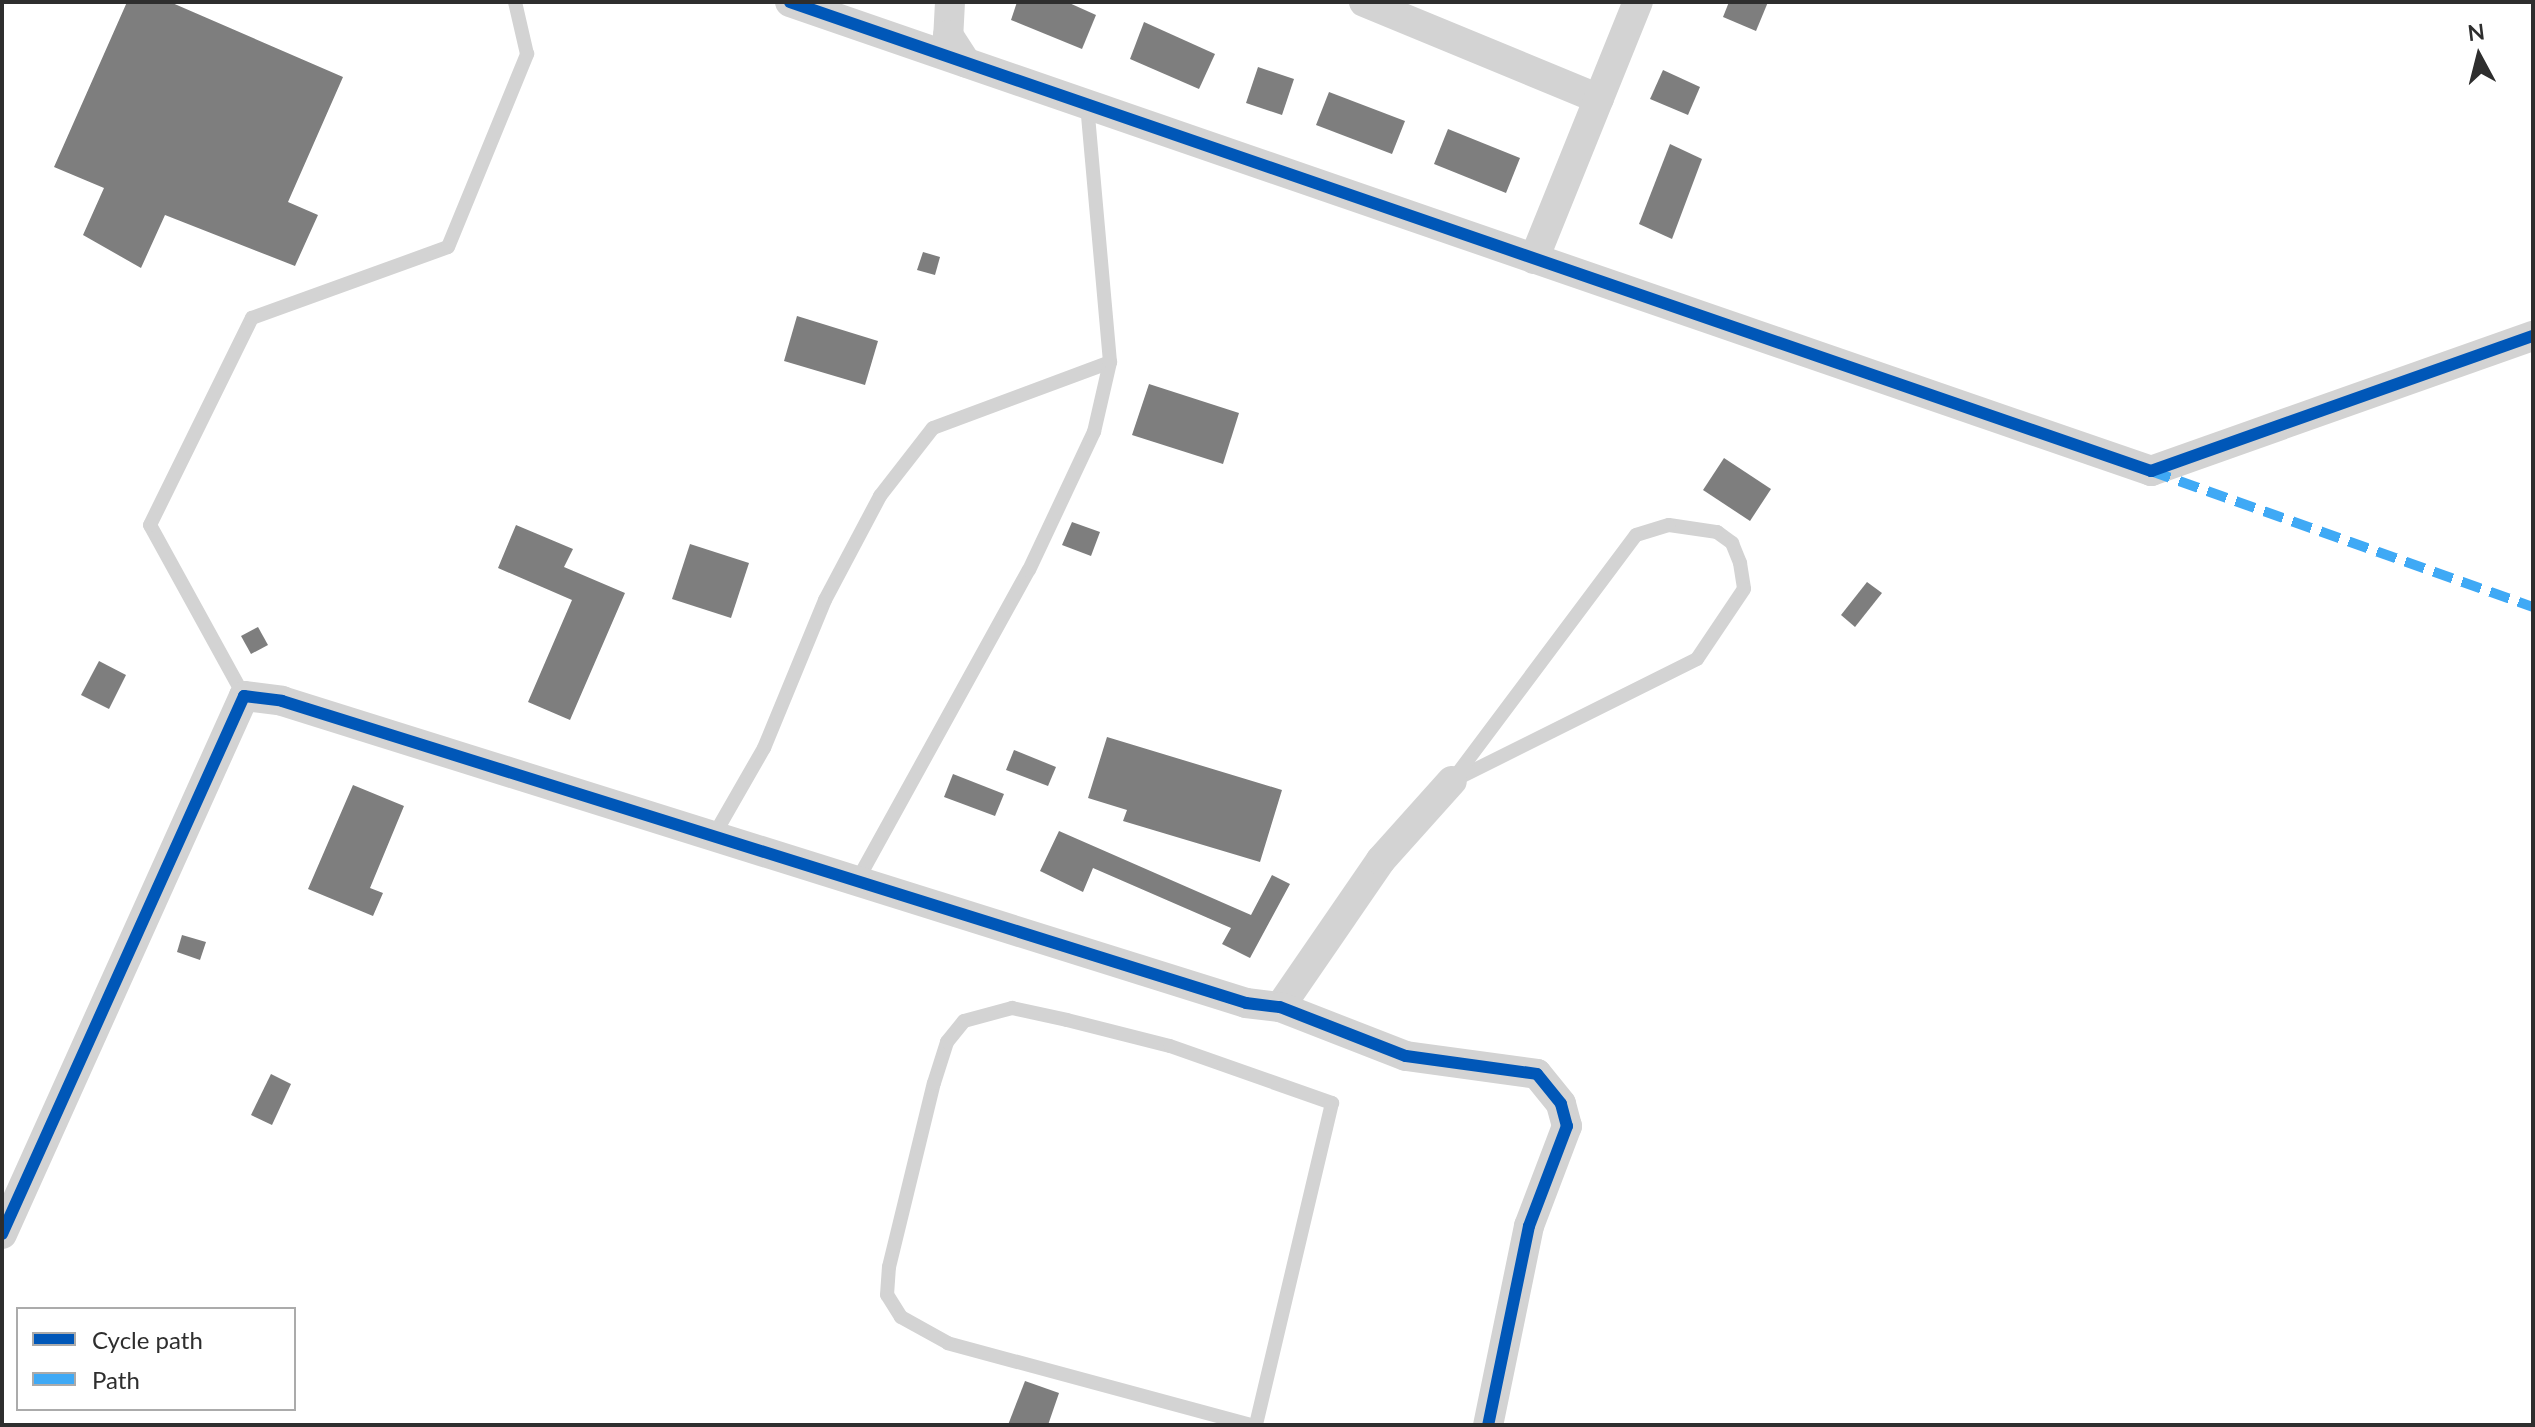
<!DOCTYPE html>
<html>
<head>
<meta charset="utf-8">
<style>
	body { margin:0 }
	#map { position:relative; width:2535px; height:1427px; overflow:hidden; background:#fff; font-family:Lato,sans-serif }
	div>[style] { position:absolute }
	.building>* { inset:0; background:#7e7e7e }
	.lane>* { height:14px; margin:-7px; padding:0 7px; transform-origin:7px; border-radius:7px; background:#d3d3d3 }
	.street>* { height:30px; margin:-15px; padding:0 15px; transform-origin:15px; border-radius:15px; background:#d3d3d3 }
	.quiet>* { height:10px; margin-top:-5px; transform-origin:0; background:repeating-linear-gradient(90deg,#3fa9f5 0 20px,transparent 0 30px) }
	.cycleway>* { height:12px; margin:-6px; padding:0 6px; transform-origin:6px; border-radius:6px; background:#0057b8 }
	span { translate:-50% -50%; white-space:nowrap; text-align:center; line-height:1.15; -webkit-text-stroke:8px #fff; paint-order:stroke }
	.frame { position:absolute; inset:0; border:4px solid #2e2e2e; pointer-events:none }
	.legend { position:absolute; left:16px; top:1307px; width:280px; height:104px; box-sizing:border-box; background:#fff; border:2px solid #ababab; margin:0; padding:10px 14px; list-style:none; font-size:24px; color:#2e2e2e }
	.legend li { display:flex; align-items:center; gap:16px; height:40px }
	.legend b { width:40px; border:2px solid #ababab }
	.north { position:absolute; left:2439px; top:16px; width:80px; height:80px; -webkit-text-stroke:6px #fff; paint-order:stroke; rotate:353deg; font-size:22px; font-weight:700; line-height:32px; text-align:center; color:#2e2e2e }
	.north::after { content:''; display:block; margin:auto; width:28px; height:36px; background:#2e2e2e; clip-path:polygon(50% 0,100% 100%,50% 72%,0 100%) }
</style>
</head>
<body>
<div id="map">
	<div class="building">
		<div style="clip-path:polygon(127px 2px,170px 2px,343px 77px,288px 202px,318px 215px,295px 266px,165px 215px,141px 268px,83px 235px,104px 188px,54px 167px)"></div>
		<div style="clip-path:polygon(1017px 2px,1067px 2px,1096px 15px,1082px 49px,1011px 20px)"></div>
		<div style="clip-path:polygon(1729px 2px,1768px 2px,1756px 31px,1723px 17px)"></div>
		<div style="clip-path:polygon(1144px 22px,1215px 54px,1199px 89px,1130px 59px)"></div>
		<div style="clip-path:polygon(1258px 67px,1294px 79px,1282px 115px,1246px 103px)"></div>
		<div style="clip-path:polygon(1663px 70px,1700px 87px,1688px 115px,1650px 99px)"></div>
		<div style="clip-path:polygon(1329px 92px,1405px 121px,1392px 154px,1316px 125px)"></div>
		<div style="clip-path:polygon(1448px 129px,1520px 158px,1506px 193px,1434px 164px)"></div>
		<div style="clip-path:polygon(1670px 144px,1702px 159px,1672px 239px,1639px 224px)"></div>
		<div style="clip-path:polygon(923px 252px,940px 257px,935px 275px,917px 270px)"></div>
		<div style="clip-path:polygon(797px 316px,878px 341px,865px 385px,784px 361px)"></div>
		<div style="clip-path:polygon(1149px 384px,1239px 413px,1223px 464px,1132px 435px)"></div>
		<div style="clip-path:polygon(1724px 458px,1771px 489px,1750px 521px,1703px 490px)"></div>
		<div style="clip-path:polygon(1072px 522px,1100px 532px,1091px 556px,1062px 545px)"></div>
		<div style="clip-path:polygon(516px 525px,573px 549px,564px 567px,625px 593px,570px 720px,528px 702px,572px 600px,498px 568px)"></div>
		<div style="clip-path:polygon(690px 544px,749px 563px,731px 618px,672px 599px)"></div>
		<div style="clip-path:polygon(1867px 582px,1882px 593px,1855px 627px,1841px 615px)"></div>
		<div style="clip-path:polygon(258px 627px,268px 645px,251px 654px,241px 636px)"></div>
		<div style="clip-path:polygon(99px 661px,126px 675px,109px 709px,81px 695px)"></div>
		<div style="clip-path:polygon(1107px 737px,1282px 790px,1260px 862px,1123px 821px,1127px 810px,1088px 798px)"></div>
		<div style="clip-path:polygon(1014px 750px,1056px 767px,1048px 786px,1006px 770px)"></div>
		<div style="clip-path:polygon(953px 774px,1004px 794px,995px 816px,944px 797px)"></div>
		<div style="clip-path:polygon(353px 785px,404px 806px,370px 888px,383px 893px,373px 916px,308px 889px)"></div>
		<div style="clip-path:polygon(1059px 831px,1251px 915px,1272px 875px,1290px 884px,1250px 958px,1222px 944px,1231px 928px,1093px 868px,1083px 892px,1040px 871px)"></div>
		<div style="clip-path:polygon(182px 935px,206px 942px,200px 960px,177px 952px)"></div>
		<div style="clip-path:polygon(271px 1074px,291px 1084px,272px 1125px,251px 1115px)"></div>
		<div style="clip-path:polygon(1025px 1381px,1059px 1393px,1048px 1425px,1008px 1425px)"></div>
	</div>
	<div class="lane">
		<div style="left:1669px;top:525px;width:49px;rotate:8.3deg"></div>
		<div style="left:1717px;top:532px;width:19px;rotate:36deg"></div>
		<div style="left:1732px;top:543px;width:22px;rotate:68deg"></div>
		<div style="left:1740px;top:563px;width:26px;rotate:81deg"></div>
		<div style="left:1744px;top:589px;width:84px;rotate:123.9deg"></div>
		<div style="left:1697px;top:659px;width:274px;rotate:153.5deg"></div>
		<div style="left:1452px;top:781px;width:307px;rotate:-53.2deg"></div>
		<div style="left:1636px;top:535px;width:34px;rotate:-17deg"></div>
		<div style="left:244px;top:696px;width:195px;rotate:-118.8deg"></div>
		<div style="left:150px;top:525px;width:231px;rotate:-63.8deg"></div>
		<div style="left:252px;top:318px;width:208px;rotate:-19.9deg"></div>
		<div style="left:448px;top:247px;width:209px;rotate:-67.7deg"></div>
		<div style="left:527px;top:54px;width:53px;rotate:-103deg"></div>
		<div style="left:713px;top:837px;width:103px;rotate:-60.2deg"></div>
		<div style="left:764px;top:748px;width:160px;rotate:-67.6deg"></div>
		<div style="left:825px;top:600px;width:118px;rotate:-62.1deg"></div>
		<div style="left:880px;top:496px;width:86px;rotate:-52.1deg"></div>
		<div style="left:933px;top:428px;width:189px;rotate:-20.4deg"></div>
		<div style="left:857px;top:881px;width:355px;rotate:-61.1deg"></div>
		<div style="left:1029px;top:570px;width:153px;rotate:-64.8deg"></div>
		<div style="left:1094px;top:432px;width:72px;rotate:-77.1deg"></div>
		<div style="left:1110px;top:362px;width:258px;rotate:-95.1deg"></div>
		<div style="left:1251px;top:1425px;width:314px;rotate:-164.9deg"></div>
		<div style="left:948px;top:1343px;width:54px;rotate:-151deg"></div>
		<div style="left:901px;top:1317px;width:26px;rotate:-122deg"></div>
		<div style="left:887px;top:1295px;width:28px;rotate:-86deg"></div>
		<div style="left:889px;top:1267px;width:189px;rotate:-76.3deg"></div>
		<div style="left:934px;top:1083px;width:43px;rotate:-72.4deg"></div>
		<div style="left:947px;top:1042px;width:27px;rotate:-51deg"></div>
		<div style="left:964px;top:1021px;width:50px;rotate:-15.2deg"></div>
		<div style="left:1012px;top:1008px;width:56px;rotate:12.3deg"></div>
		<div style="left:1067px;top:1020px;width:106px;rotate:14.2deg"></div>
		<div style="left:1170px;top:1046px;width:172px;rotate:19.4deg"></div>
		<div style="left:1332px;top:1103px;width:331px;rotate:103.3deg"></div>
	</div>
	<div class="street">
		<div style="left:790px;top:2px;width:1440px;rotate:19.01deg"></div>
		<div style="left:2151px;top:471px;width:405px;rotate:-19.5deg"></div>
		<div style="left:950px;top:2px;width:33px;rotate:93deg"></div>
		<div style="left:948px;top:35px;width:33px;rotate:57deg"></div>
		<div style="left:1364px;top:2px;width:254px;rotate:22.4deg"></div>
		<div style="left:1534px;top:259px;width:277px;rotate:-68deg"></div>
		<div style="left:1280px;top:1007px;width:178px;rotate:-55.5deg"></div>
		<div style="left:1381px;top:860px;width:106px;rotate:-48.1deg"></div>
		<div style="left:2px;top:1234px;width:590px;rotate:-65.78deg"></div>
		<div style="left:244px;top:696px;width:38px;rotate:7deg"></div>
		<div style="left:282px;top:701px;width:1010px;rotate:17.39deg"></div>
		<div style="left:1246px;top:1003px;width:34px;rotate:7deg"></div>
		<div style="left:1280px;top:1007px;width:135px;rotate:21.3deg"></div>
		<div style="left:1406px;top:1056px;width:132px;rotate:7.8deg"></div>
		<div style="left:1537px;top:1074px;width:38px;rotate:51deg"></div>
		<div style="left:1561px;top:1104px;width:23px;rotate:75deg"></div>
		<div style="left:1567px;top:1126px;width:107px;rotate:110.8deg"></div>
		<div style="left:1529px;top:1226px;width:203px;rotate:101.6deg"></div>
	</div>
	<div class="quiet">
		<div style="left:2151px;top:471px;width:405px;rotate:19.6deg"></div>
	</div>
	<div class="cycleway">
		<div style="left:790px;top:2px;width:1440px;rotate:19.01deg"></div>
		<div style="left:2151px;top:471px;width:405px;rotate:-19.5deg"></div>
		<div style="left:2px;top:1234px;width:590px;rotate:-65.78deg"></div>
		<div style="left:244px;top:696px;width:38px;rotate:7deg"></div>
		<div style="left:282px;top:701px;width:1010px;rotate:17.39deg"></div>
		<div style="left:1246px;top:1003px;width:34px;rotate:7deg"></div>
		<div style="left:1280px;top:1007px;width:135px;rotate:21.3deg"></div>
		<div style="left:1406px;top:1056px;width:132px;rotate:7.8deg"></div>
		<div style="left:1537px;top:1074px;width:38px;rotate:51deg"></div>
		<div style="left:1561px;top:1104px;width:23px;rotate:75deg"></div>
		<div style="left:1567px;top:1126px;width:107px;rotate:110.8deg"></div>
		<div style="left:1529px;top:1226px;width:203px;rotate:101.6deg"></div>
	</div>
	<div class="frame"></div>
	<ul class="legend">
	<li><b style="height:10px;background:#0057b8"></b>Cycle path</li>
	<li><b style="height:10px;background:#3fa9f5"></b>Path</li>
	</ul>
	<div class="north">N</div>
</div>
</body>
</html>
